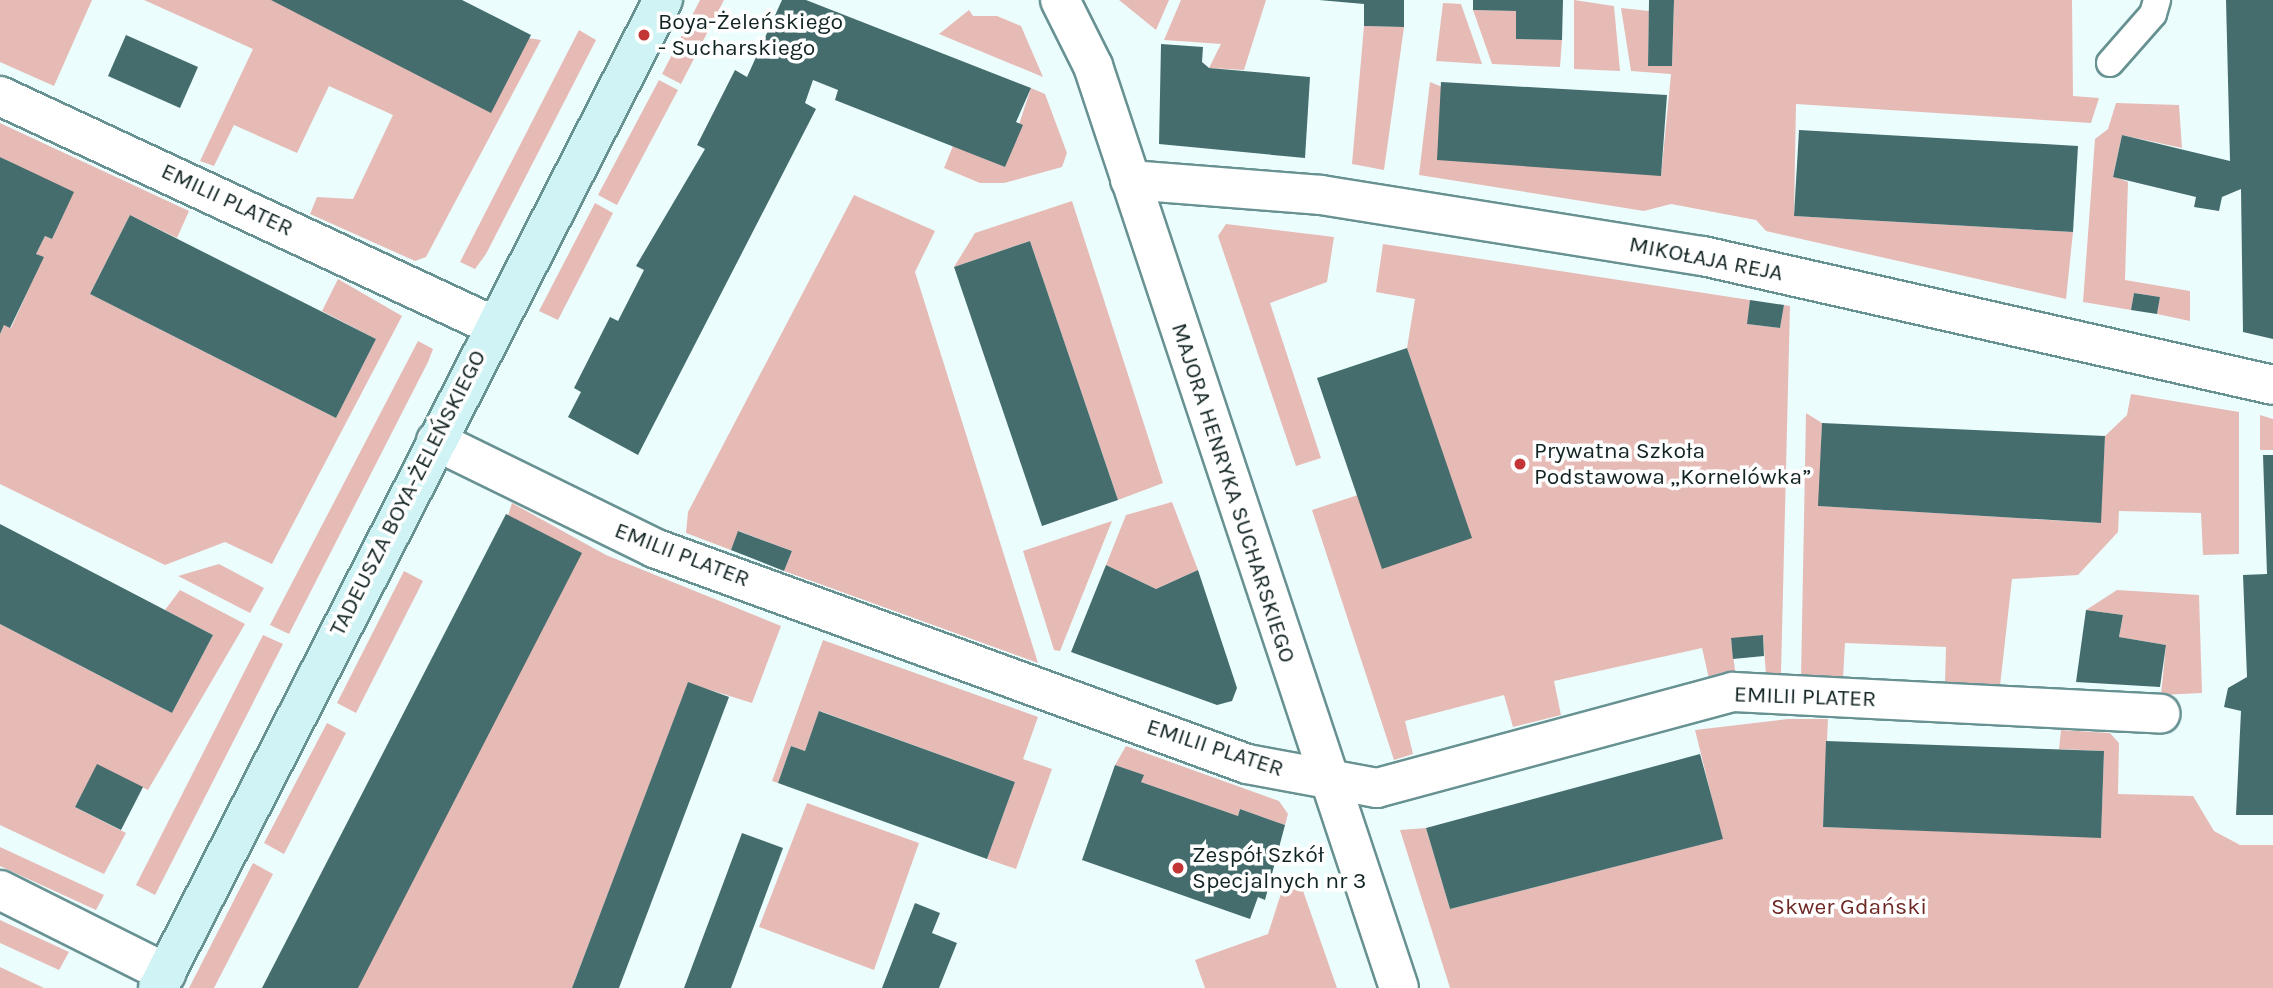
<!DOCTYPE html>
<html>
<head>
<meta charset="utf-8">
<style>
	body { margin:0 }
	#map { position:relative; width:2273px; height:988px; overflow:hidden; background:#ecfdfd; font-family:Karla,sans-serif }
	div>[style] { position:absolute }
	.green>* { inset:0; background:#e6bbb6 }
	.building>* { inset:0; background:#456d6e }
	.roads { filter:drop-shadow(2px 0 #689192) drop-shadow(-2px 0 #689192) drop-shadow(0 2px #689192) drop-shadow(0 -2px #689192) }
	.lane>* { height:26px; margin:-13px; padding:0 13px; transform-origin:13px; border-radius:13px; background:#fff }
	.street>* { height:38px; margin:-19px; padding:0 19px; transform-origin:19px; border-radius:19px; background:#fff }
	.secondary>* { height:38px; margin:-19px; padding:0 19px; transform-origin:19px; border-radius:19px; background:#d0f4f5 }
	.dots>* { width:19px; height:19px; translate:-50% -50%; box-sizing:border-box; border:4px solid #fff; border-radius:50% }
	span { translate:-50% -50%; white-space:nowrap; text-align:center; line-height:1.15; -webkit-text-stroke:7px #fff; paint-order:stroke }
	.poi-label { font-size:23px; color:#122323 }
	.left { translate:0 -50%; text-align:left }
	.street-label { font-size:23px; color:#122323 }
	.park-label { font-size:23px; color:#6d2825 }
</style>
</head>
<body>
<div id="map">
	<div class="green">
		<div style="clip-path:polygon(0 0,92px 0,54px 86px,0 62px)"></div>
		<div style="clip-path:polygon(144px 0,271px 0,541px 40px,426px 257px,415px 261px,310px 214px,317px 197px,353px 199px,393px 115px,329px 86px,297px 153px,234px 125px,214px 166px,200px 161px,253px 49px)"></div>
		<div style="clip-path:polygon(700px 0,724px 0,681px 84px,662px 74px)"></div>
		<div style="clip-path:polygon(1119px 0,1169px 0,1156px 30px)"></div>
		<div style="clip-path:polygon(1181px 0,1266px 0,1244px 70px,1209px 68px,1221px 44px,1164px 40px)"></div>
		<div style="clip-path:polygon(1574px 0,1614px 6px,1620px 71px,1574px 69px)"></div>
		<div style="clip-path:polygon(1674px 0,2072px 0,2073px 96px,2099px 98px,2091px 123px,1796px 104px,1794px 216px,2073px 232px,2066px 299px,1766px 231px,1756px 220px,1671px 204px,1644px 211px,1419px 175px,1430px 82px,1661px 176px,1671px 74px,1631px 71px,1621px 8px,1649px 11px,1648px 65px,1672px 66px)"></div>
		<div style="clip-path:polygon(1443px 3px,1461px 4px,1482px 64px,1436px 61px)"></div>
		<div style="clip-path:polygon(969px 10px,973px 16px,997px 16px,1021px 26px,1043px 77px,939px 34px)"></div>
		<div style="clip-path:polygon(1473px 10px,1516px 11px,1516px 39px,1562px 40px,1560px 67px,1492px 64px)"></div>
		<div style="clip-path:polygon(1364px 26px,1404px 27px,1384px 170px,1352px 164px)"></div>
		<div style="clip-path:polygon(579px 30px,596px 40px,486px 254px,475px 269px,460px 262px)"></div>
		<div style="clip-path:polygon(659px 80px,678px 90px,617px 205px,598px 195px)"></div>
		<div style="clip-path:polygon(1031px 88px,1045px 94px,1067px 153px,1062px 167px,1004px 183px,980px 183px,944px 168px,953px 146px,1005px 167px)"></div>
		<div style="clip-path:polygon(2116px 103px,2179px 105px,2182px 148px,2122px 135px,2113px 176px,2128px 182px,2125px 280px,2190px 291px,2190px 321px,2157px 314px,2160px 297px,2134px 293px,2131px 310px,2083px 302px,2095px 139px,2108px 129px)"></div>
		<div style="clip-path:polygon(0 123px,189px 211px,177px 238px,130px 215px,90px 294px,336px 418px,376px 339px,322px 311px,338px 279px,402px 316px,272px 564px,225px 542px,165px 565px,0 484px,0 334px,4px 325px,11px 328px,43px 257px,36px 254px,45px 236px,52px 239px,73px 193px,0 157px)"></div>
		<div style="clip-path:polygon(854px 195px,935px 231px,915px 272px,1038px 663px,784px 571px,792px 551px,739px 531px,731px 550px,686px 533px,688px 512px)"></div>
		<div style="clip-path:polygon(1072px 201px,1163px 483px,1118px 500px,1030px 241px,954px 267px,975px 233px)"></div>
		<div style="clip-path:polygon(595px 203px,613px 213px,558px 320px,539px 311px)"></div>
		<div style="clip-path:polygon(1226px 224px,1334px 237px,1327px 282px,1270px 303px,1321px 458px,1296px 466px,1218px 236px)"></div>
		<div style="clip-path:polygon(1383px 244px,1750px 300px,1748px 324px,1780px 328px,1784px 305px,1790px 306px,1781px 673px,1766px 675px,1763px 635px,1731px 639px,1736px 678px,1710px 683px,1702px 648px,1554px 681px,1561px 715px,1513px 727px,1504px 695px,1405px 721px,1413px 754px,1394px 760px,1312px 510px,1358px 495px,1471px 538px,1407px 348px,1415px 299px,1376px 292px)"></div>
		<div style="clip-path:polygon(418px 341px,433px 349px,428px 362px,289px 634px,270px 625px)"></div>
		<div style="clip-path:polygon(2131px 394px,2239px 412px,2239px 554px,2203px 555px,2201px 513px,2119px 511px,2118px 532px,2078px 575px,2012px 579px,2000px 686px,1945px 683px,1946px 647px,1845px 643px,1843px 678px,1801px 677px,1806px 413px,1822px 423px,1819px 506px,2100px 523px,2105px 436px,2127px 415px)"></div>
		<div style="clip-path:polygon(2260px 415px,2273px 419px,2273px 450px,2260px 450px)"></div>
		<div style="clip-path:polygon(1172px 502px,1198px 570px,1156px 589px,1106px 565px,1126px 515px)"></div>
		<div style="clip-path:polygon(512px 503px,606px 555px,781px 626px,752px 703px,688px 683px,572px 988px,358px 988px)"></div>
		<div style="clip-path:polygon(1112px 521px,1060px 651px,1054px 650px,1023px 551px)"></div>
		<div style="clip-path:polygon(219px 564px,264px 588px,250px 613px,178px 576px)"></div>
		<div style="clip-path:polygon(404px 571px,423px 581px,356px 713px,337px 703px)"></div>
		<div style="clip-path:polygon(180px 590px,245px 624px,148px 790px,97px 765px,75px 807px,126px 833px,104px 874px,0 825px,0 624px,172px 713px,213px 635px,165px 610px)"></div>
		<div style="clip-path:polygon(2117px 590px,2199px 595px,2202px 693px,2161px 695px,2166px 645px,2119px 637px,2123px 615px,2086px 610px)"></div>
		<div style="clip-path:polygon(263px 635px,283px 644px,155px 895px,136px 885px)"></div>
		<div style="clip-path:polygon(823px 640px,1038px 717px,1023px 759px,1052px 769px,1016px 869px,987px 859px,1015px 782px,820px 711px,805px 751px,791px 746px,778px 783px,772px 781px)"></div>
		<div style="clip-path:polygon(1788px 719px,1828px 719px,1823px 827px,2101px 837px,2104px 751px,2059px 749px,2061px 730px,2110px 733px,2119px 743px,2118px 794px,2193px 796px,2214px 831px,2240px 845px,2273px 845px,2273px 988px,1450px 988px,1400px 830px,1426px 828px,1450px 909px,1722px 839px,1695px 730px)"></div>
		<div style="clip-path:polygon(327px 723px,346px 733px,284px 854px,264px 843px)"></div>
		<div style="clip-path:polygon(1126px 746px,1279px 801px,1288px 814px,1285px 825px,1240px 809px,1238px 816px,1141px 782px,1143px 775px,1115px 765px)"></div>
		<div style="clip-path:polygon(807px 803px,919px 843px,874px 970px,759px 927px)"></div>
		<div style="clip-path:polygon(0 847px,104px 895px,96px 910px,0 866px)"></div>
		<div style="clip-path:polygon(253px 863px,273px 874px,214px 988px,189px 988px)"></div>
		<div style="clip-path:polygon(1285px 881px,1301px 885px,1337px 988px,1205px 988px,1195px 960px,1268px 934px)"></div>
		<div style="clip-path:polygon(0 920px,69px 952px,59px 970px,0 943px)"></div>
		<div style="clip-path:polygon(0 967px,44px 988px,0 988px)"></div>
	</div>
	<div class="building">
		<div style="clip-path:polygon(271px 0,462px 0,531px 35px,491px 113px)"></div>
		<div style="clip-path:polygon(782px 0,806px 0,1031px 88px,1016px 122px,1023px 125px,1005px 167px,835px 100px,838px 90px,813px 80px,805px 103px,816px 109px,638px 455px,568px 417px,581px 392px,574px 388px,610px 317px,618px 321px,644px 270px,636px 266px,705px 149px,697px 145px,735px 70px,747px 77px)"></div>
		<div style="clip-path:polygon(1319px 0,1404px 0,1404px 27px,1364px 26px,1364px 4px)"></div>
		<div style="clip-path:polygon(1473px 0,1563px 0,1562px 40px,1516px 39px,1516px 11px,1473px 10px)"></div>
		<div style="clip-path:polygon(1649px 0,1674px 0,1672px 66px,1648px 66px)"></div>
		<div style="clip-path:polygon(2226px 0,2273px 0,2273px 339px,2243px 332px,2241px 189px,2222px 197px,2219px 211px,2194px 207px,2196px 197px,2113px 177px,2122px 135px,2230px 161px)"></div>
		<div style="clip-path:polygon(126px 35px,198px 67px,180px 108px,108px 76px)"></div>
		<div style="clip-path:polygon(1161px 44px,1203px 47px,1202px 62px,1209px 68px,1310px 77px,1305px 158px,1159px 144px)"></div>
		<div style="clip-path:polygon(1441px 82px,1667px 95px,1661px 176px,1437px 160px)"></div>
		<div style="clip-path:polygon(1799px 130px,2078px 146px,2073px 232px,1794px 216px)"></div>
		<div style="clip-path:polygon(0 157px,74px 192px,52px 239px,45px 236px,36px 254px,44px 257px,10px 328px,4px 325px,0 334px)"></div>
		<div style="clip-path:polygon(130px 215px,376px 339px,336px 418px,90px 294px)"></div>
		<div style="clip-path:polygon(1030px 241px,1118px 500px,1042px 526px,954px 267px)"></div>
		<div style="clip-path:polygon(2134px 293px,2160px 297px,2157px 314px,2131px 310px)"></div>
		<div style="clip-path:polygon(1750px 300px,1784px 305px,1780px 328px,1747px 324px)"></div>
		<div style="clip-path:polygon(1407px 348px,1472px 538px,1382px 569px,1317px 378px)"></div>
		<div style="clip-path:polygon(1822px 423px,2105px 436px,2101px 523px,1818px 506px)"></div>
		<div style="clip-path:polygon(2263px 455px,2273px 455px,2273px 815px,2236px 815px,2241px 711px,2224px 707px,2228px 688px,2247px 677px,2243px 575px,2267px 574px)"></div>
		<div style="clip-path:polygon(506px 514px,582px 553px,358px 988px,262px 988px)"></div>
		<div style="clip-path:polygon(0 524px,213px 635px,172px 713px,0 624px)"></div>
		<div style="clip-path:polygon(738px 531px,792px 551px,784px 571px,731px 550px)"></div>
		<div style="clip-path:polygon(1106px 565px,1156px 589px,1198px 570px,1237px 688px,1232px 701px,1217px 705px,1071px 652px)"></div>
		<div style="clip-path:polygon(2086px 610px,2123px 615px,2119px 637px,2166px 645px,2160px 687px,2076px 682px)"></div>
		<div style="clip-path:polygon(1763px 635px,1764px 656px,1733px 659px,1731px 638px)"></div>
		<div style="clip-path:polygon(688px 682px,729px 697px,619px 988px,572px 988px)"></div>
		<div style="clip-path:polygon(819px 711px,1015px 782px,987px 859px,778px 783px,791px 746px,805px 751px)"></div>
		<div style="clip-path:polygon(1826px 741px,2104px 751px,2101px 838px,1823px 827px)"></div>
		<div style="clip-path:polygon(1700px 754px,1723px 839px,1450px 909px,1426px 828px)"></div>
		<div style="clip-path:polygon(97px 764px,143px 787px,121px 830px,75px 807px)"></div>
		<div style="clip-path:polygon(1115px 765px,1144px 775px,1141px 782px,1238px 816px,1240px 809px,1285px 825px,1265px 900px,1258px 897px,1250px 919px,1082px 860px)"></div>
		<div style="clip-path:polygon(742px 833px,783px 848px,731px 988px,684px 988px)"></div>
		<div style="clip-path:polygon(915px 903px,940px 913px,932px 933px,957px 943px,939px 988px,882px 988px)"></div>
	</div>
	<div class="roads">
		<div class="lane">
			<div style="left:2110px;top:63px;width:65px;rotate:-48.7deg"></div>
			<div style="left:2153px;top:14px;width:15px;rotate:-74deg"></div>
		</div>
		<div class="street">
			<div style="left:1060px;top:0;width:74px;rotate:63.4deg"></div>
			<div style="left:1093px;top:66px;width:971px;rotate:71.64deg"></div>
			<div style="left:0;top:96px;width:543px;rotate:24.96deg"></div>
			<div style="left:1130px;top:180px;width:192px;rotate:4.5deg"></div>
			<div style="left:1321px;top:195px;width:387px;rotate:9.1deg"></div>
			<div style="left:1703px;top:256px;width:584px;rotate:12.75deg"></div>
			<div style="left:436px;top:441px;width:243px;rotate:26.1deg"></div>
			<div style="left:654px;top:548px;width:631px;rotate:20.01deg"></div>
			<div style="left:1247px;top:764px;width:132px;rotate:10.5deg"></div>
			<div style="left:1377px;top:788px;width:369px;rotate:-15.1deg"></div>
			<div style="left:1733px;top:692px;width:428px;rotate:2.9deg"></div>
			<div style="left:0;top:890px;width:186px;rotate:26.6deg"></div>
		</div>
		<div class="secondary">
			<div style="left:158px;top:988px;width:1110px;rotate:-62.93deg"></div>
		</div>
	</div>
	<div class="dots">
		<div style="left:644px;top:35px;background:#c43536"></div>
		<div style="left:1520px;top:464px;background:#c43536"></div>
		<div style="left:1178px;top:868px;background:#c43536"></div>
	</div>
	<div class="poi-label">
		<span class="left" style="left:658px;top:35px">Boya-Żeleńskiego<br>- Sucharskiego</span>
		<span class="left" style="left:1534px;top:464px">Prywatna Szkoła<br>Podstawowa „Kornelówka”</span>
		<span class="left" style="left:1192px;top:868px">Zespół Szkół<br>Specjalnych nr 3</span>
	</div>
	<div class="street-label">
		<span style="left:227px;top:200px;rotate:25deg">EMILII PLATER</span>
		<span style="left:1706px;top:259px;rotate:11deg">MIKOŁAJA REJA</span>
		<span style="left:408px;top:493px;rotate:-63deg">TADEUSZA BOYA-ŻELEŃSKIEGO</span>
		<span style="left:1233px;top:493px;rotate:72deg">MAJORA HENRYKA SUCHARSKIEGO</span>
		<span style="left:682px;top:555px;rotate:21deg">EMILII PLATER</span>
		<span style="left:1805px;top:697px;rotate:2deg">EMILII PLATER</span>
		<span style="left:1215px;top:748px;rotate:18deg">EMILII PLATER</span>
	</div>
	<div class="park-label">
		<span style="left:1849px;top:907px">Skwer Gdański</span>
	</div>
</div>
</body>
</html>
